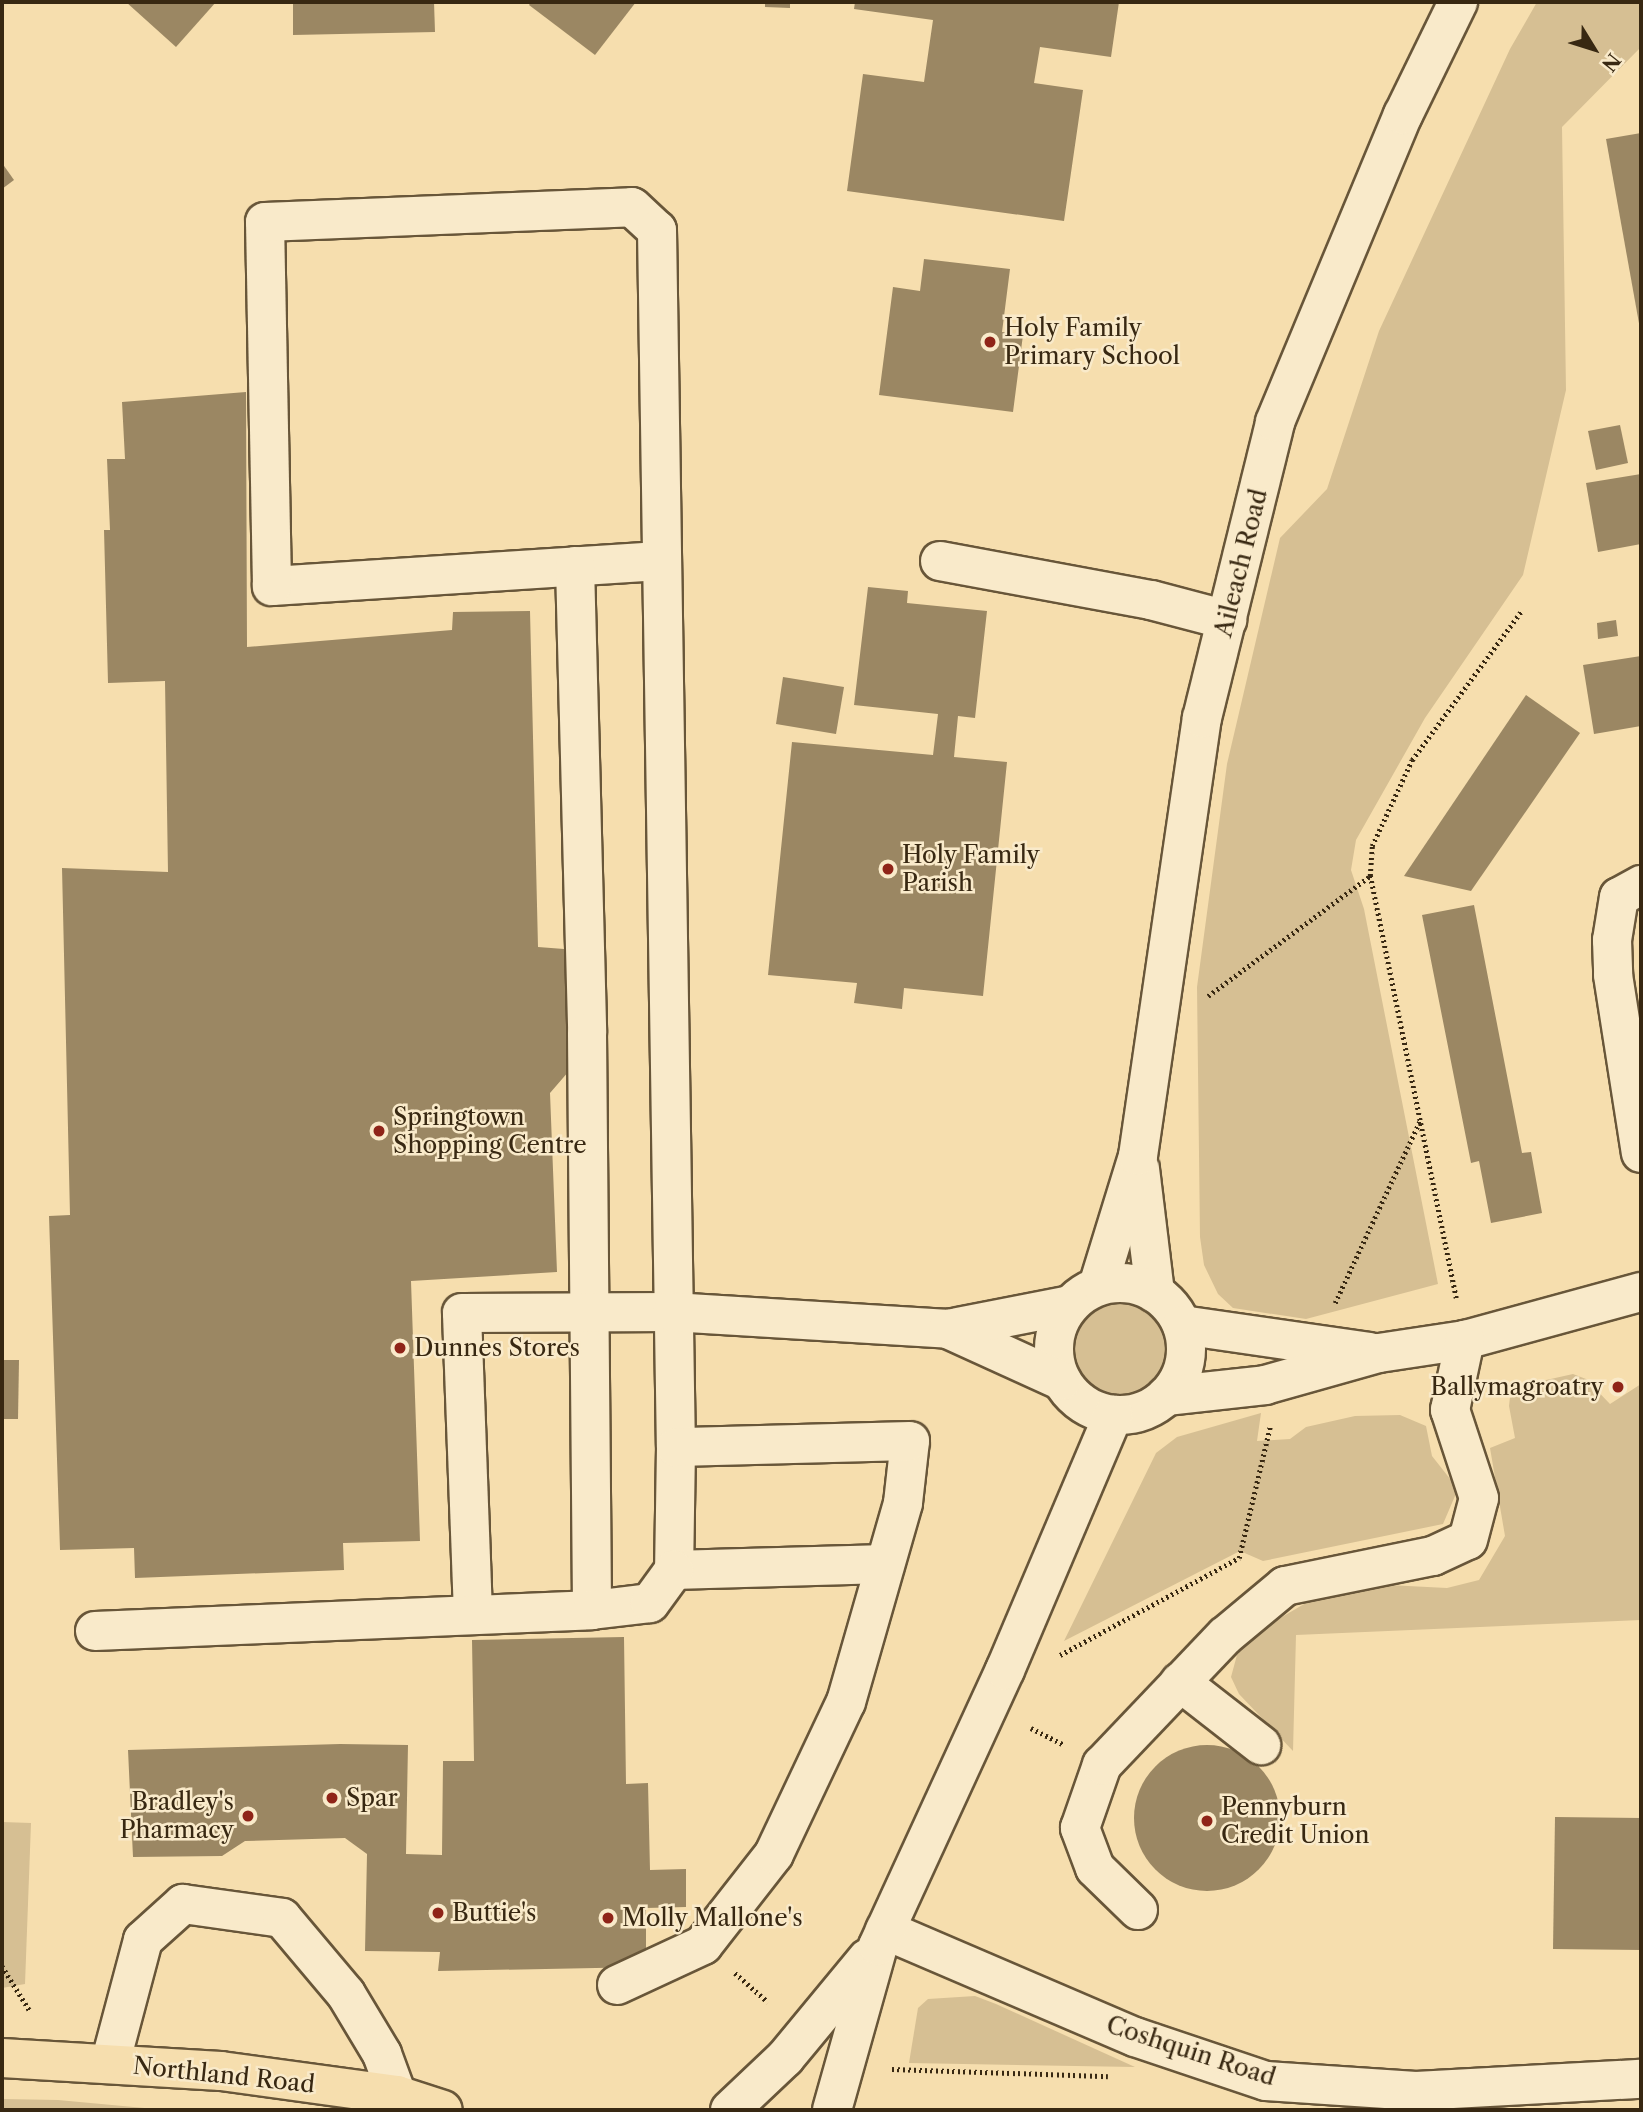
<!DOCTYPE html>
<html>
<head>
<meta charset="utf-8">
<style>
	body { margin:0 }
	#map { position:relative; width:1643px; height:2112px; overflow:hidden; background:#f6deae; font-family:"Libre Caslon Text",serif }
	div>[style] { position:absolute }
	.green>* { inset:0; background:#d6bf93 }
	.round { border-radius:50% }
	.building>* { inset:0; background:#9b8763 }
	.path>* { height:4.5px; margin-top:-2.25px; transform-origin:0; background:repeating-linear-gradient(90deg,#382812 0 2px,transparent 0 5.5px) }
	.roads { filter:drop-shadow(2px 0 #685639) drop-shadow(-2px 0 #685639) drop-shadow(0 2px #685639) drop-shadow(0 -2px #685639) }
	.minor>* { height:38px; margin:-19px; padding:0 19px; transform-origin:19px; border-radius:19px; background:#f9eaca }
	.minor>.ring { margin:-19px; padding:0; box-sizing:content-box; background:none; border:38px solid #f9eaca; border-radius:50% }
	.major>* { height:38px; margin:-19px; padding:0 19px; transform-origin:19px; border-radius:19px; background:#f6deae }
	.dots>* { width:19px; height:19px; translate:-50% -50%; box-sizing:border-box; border:4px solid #f9eaca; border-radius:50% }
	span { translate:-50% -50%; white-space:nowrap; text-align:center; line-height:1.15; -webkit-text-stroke:5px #f9eaca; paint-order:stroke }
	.poi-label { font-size:24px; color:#382812 }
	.left { translate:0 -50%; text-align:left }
	.right { translate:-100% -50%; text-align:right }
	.street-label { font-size:24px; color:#382812 }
	.frame { position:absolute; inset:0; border:4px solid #382812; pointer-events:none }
	.north { position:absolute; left:1559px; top:14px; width:70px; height:70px; -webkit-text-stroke:5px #f9eaca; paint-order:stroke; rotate:128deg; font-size:19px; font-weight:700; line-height:28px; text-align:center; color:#382812 }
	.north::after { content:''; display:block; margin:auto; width:24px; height:32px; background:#382812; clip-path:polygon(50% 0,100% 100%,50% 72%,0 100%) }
</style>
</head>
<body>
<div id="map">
	<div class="green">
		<div style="clip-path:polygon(1537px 2px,1641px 2px,1641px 47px,1562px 127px,1566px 390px,1523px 575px,1425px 718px,1356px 840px,1351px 870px,1364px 909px,1438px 1284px,1306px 1319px,1233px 1308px,1218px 1294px,1204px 1265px,1200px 1237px,1197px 987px,1227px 764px,1280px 538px,1327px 489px,1379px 331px,1510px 49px)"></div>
		<div class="round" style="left:1072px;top:1303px;width:94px;height:94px"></div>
		<div style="clip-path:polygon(1573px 1374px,1586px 1379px,1610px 1404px,1641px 1384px,1641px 1620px,1296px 1635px,1293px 1751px,1239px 1694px,1231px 1677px,1237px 1655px,1263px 1628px,1328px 1590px,1388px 1585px,1447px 1588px,1479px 1580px,1505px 1536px,1490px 1448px,1515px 1438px,1509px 1406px,1511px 1388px)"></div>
		<div style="clip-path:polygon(1261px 1413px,1257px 1441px,1290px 1439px,1306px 1427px,1355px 1416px,1400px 1415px,1426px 1426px,1432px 1456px,1458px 1489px,1443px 1524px,1263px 1561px,1240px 1551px,1064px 1641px,1156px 1453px,1177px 1437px)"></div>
		<div style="clip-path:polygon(2px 1822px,31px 1823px,25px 1984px,2px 1988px)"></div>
		<div style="clip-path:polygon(975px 1996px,996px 2004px,1135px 2067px,909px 2063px,918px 2008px,928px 1999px)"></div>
		<div style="clip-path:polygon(2px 2099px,58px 2100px,166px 2110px,2px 2110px)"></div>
	</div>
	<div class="building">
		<div style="clip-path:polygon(126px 2px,216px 2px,176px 47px)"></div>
		<div style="clip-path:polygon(293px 2px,434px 2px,435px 32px,293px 35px)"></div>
		<div style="clip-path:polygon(531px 2px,636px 2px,595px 55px,529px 5px)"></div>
		<div style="clip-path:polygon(765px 2px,790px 2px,790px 8px,765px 7px)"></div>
		<div style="clip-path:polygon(855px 2px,1119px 2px,1111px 57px,1040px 47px,1034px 83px,1083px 90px,1064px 221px,847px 191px,863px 74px,924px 82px,933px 20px,854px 9px)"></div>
		<div style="clip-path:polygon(1641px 133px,1641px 328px,1640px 329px,1606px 139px)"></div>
		<div style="clip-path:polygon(2px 163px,14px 180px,2px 189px)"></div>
		<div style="clip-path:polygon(924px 259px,1010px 269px,1002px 332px,1023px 335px,1013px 412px,879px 395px,893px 287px,920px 291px)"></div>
		<div style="clip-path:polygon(246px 392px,247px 647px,452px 630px,453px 612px,530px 611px,538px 947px,564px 949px,572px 1046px,569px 1071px,550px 1093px,557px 1272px,411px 1281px,420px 1541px,343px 1543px,344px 1570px,135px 1578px,134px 1548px,60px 1550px,49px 1216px,70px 1215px,62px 868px,168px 872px,165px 681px,108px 683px,104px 530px,110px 530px,107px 459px,125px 459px,122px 402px)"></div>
		<div style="clip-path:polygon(1620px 425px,1628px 463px,1596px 470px,1588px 431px)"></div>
		<div style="clip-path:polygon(1641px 474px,1641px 544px,1598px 552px,1586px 483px)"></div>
		<div style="clip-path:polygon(868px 587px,908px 591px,907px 603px,987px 611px,975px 718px,958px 716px,954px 757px,1007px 762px,983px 996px,904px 988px,902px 1009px,854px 1003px,857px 983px,768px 975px,792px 742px,933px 755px,938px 714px,854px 705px)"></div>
		<div style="clip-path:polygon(1616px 620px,1618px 636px,1598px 639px,1597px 623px)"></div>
		<div style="clip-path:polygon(1641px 656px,1641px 726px,1594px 734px,1583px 665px)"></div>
		<div style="clip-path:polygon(783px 677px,844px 687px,836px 734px,776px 724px)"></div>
		<div style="clip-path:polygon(1526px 695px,1580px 733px,1471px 891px,1404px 876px)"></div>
		<div style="clip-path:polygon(1474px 905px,1522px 1153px,1531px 1152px,1542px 1213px,1491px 1223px,1479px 1161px,1471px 1163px,1422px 915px)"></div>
		<div style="clip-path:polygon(2px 1360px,19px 1360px,18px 1419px,2px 1419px)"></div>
		<div style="clip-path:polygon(624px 1637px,626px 1784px,648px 1783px,650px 1870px,686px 1869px,686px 1907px,646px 1908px,646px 1967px,438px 1971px,440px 1952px,365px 1951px,367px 1854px,345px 1838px,245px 1841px,222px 1856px,133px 1857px,128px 1750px,340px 1744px,408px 1745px,406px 1854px,442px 1855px,443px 1761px,474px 1761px,472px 1640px)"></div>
		<div class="round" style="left:1134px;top:1745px;width:146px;height:146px"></div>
		<div style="clip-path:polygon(1555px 1817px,1641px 1818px,1641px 1950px,1553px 1949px)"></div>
	</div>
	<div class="path">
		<div style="left:1208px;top:996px;width:202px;rotate:-36.5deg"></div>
		<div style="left:1456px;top:1298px;width:431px;rotate:-101.5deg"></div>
		<div style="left:1370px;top:876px;width:30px;rotate:-86deg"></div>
		<div style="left:1372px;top:846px;width:95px;rotate:-65.1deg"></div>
		<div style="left:1412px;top:760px;width:186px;rotate:-53.7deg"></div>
		<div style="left:1335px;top:1303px;width:201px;rotate:-65deg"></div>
		<div style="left:1060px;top:1655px;width:204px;rotate:-28.5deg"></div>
		<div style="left:1239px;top:1558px;width:135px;rotate:-76.7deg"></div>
		<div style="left:1031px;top:1728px;width:37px;rotate:27deg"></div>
		<div style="left:2px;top:1966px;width:53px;rotate:58.1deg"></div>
		<div style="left:735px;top:1973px;width:44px;rotate:41.3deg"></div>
		<div style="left:892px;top:2069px;width:216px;rotate:1.9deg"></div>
	</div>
	<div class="roads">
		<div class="minor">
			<div style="left:660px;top:561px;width:389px;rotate:176.3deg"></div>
			<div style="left:272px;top:586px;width:364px;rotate:-91.1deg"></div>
			<div style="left:265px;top:222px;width:367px;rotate:-2.3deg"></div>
			<div style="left:632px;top:207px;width:34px;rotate:43deg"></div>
			<div style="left:657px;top:230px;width:1217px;rotate:89.11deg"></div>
			<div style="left:676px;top:1447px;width:123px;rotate:90.9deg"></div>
			<div style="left:674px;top:1570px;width:211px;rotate:-1.6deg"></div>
			<div style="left:940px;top:561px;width:215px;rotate:10.5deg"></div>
			<div style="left:1151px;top:600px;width:79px;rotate:14.7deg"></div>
			<div style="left:575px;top:566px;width:467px;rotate:88.5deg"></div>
			<div style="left:587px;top:1033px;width:577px;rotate:89.5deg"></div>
			<div style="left:1641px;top:885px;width:25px;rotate:151deg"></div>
			<div style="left:1619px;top:897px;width:44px;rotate:99.2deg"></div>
			<div style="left:1612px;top:940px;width:35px;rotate:88deg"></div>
			<div style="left:1613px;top:975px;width:180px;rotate:81.1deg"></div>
			<div style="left:1140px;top:1169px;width:125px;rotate:83.1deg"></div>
			<div class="ring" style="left:1054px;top:1283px;width:94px;height:94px"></div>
			<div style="left:1098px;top:1286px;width:136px;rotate:-72.9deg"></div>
			<div style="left:1138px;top:1156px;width:443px;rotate:-81.7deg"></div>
			<div style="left:1202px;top:718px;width:305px;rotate:-76.1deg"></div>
			<div style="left:1275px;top:422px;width:333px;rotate:-67.4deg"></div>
			<div style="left:1403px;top:115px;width:126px;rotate:-64deg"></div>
			<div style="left:1182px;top:1325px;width:190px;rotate:8.2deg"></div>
			<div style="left:948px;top:1329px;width:125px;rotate:24.5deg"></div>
			<div style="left:1166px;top:1396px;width:100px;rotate:-6.3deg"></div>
			<div style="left:1265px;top:1385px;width:118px;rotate:-15.7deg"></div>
			<div style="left:1379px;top:1353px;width:87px;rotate:-8.6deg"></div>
			<div style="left:1465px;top:1340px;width:182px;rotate:-15.3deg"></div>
			<div style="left:473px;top:1614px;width:301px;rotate:-92.1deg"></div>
			<div style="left:462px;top:1313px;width:210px;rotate:-0.3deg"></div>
			<div style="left:672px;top:1312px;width:277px;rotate:3.5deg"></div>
			<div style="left:948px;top:1329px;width:124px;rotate:-11.1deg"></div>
			<div style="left:95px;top:1631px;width:497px;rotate:-2.4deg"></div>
			<div style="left:592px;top:1610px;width:58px;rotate:-6.9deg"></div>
			<div style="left:650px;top:1603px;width:41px;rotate:-54deg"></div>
			<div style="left:1180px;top:1682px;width:103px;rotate:37.9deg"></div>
			<div style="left:1138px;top:1910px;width:60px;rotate:-135.7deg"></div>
			<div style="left:1095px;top:1868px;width:43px;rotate:-110.6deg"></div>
			<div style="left:1080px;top:1828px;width:67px;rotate:-70.8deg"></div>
			<div style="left:1102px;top:1765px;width:178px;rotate:-46.4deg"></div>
			<div style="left:1225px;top:1636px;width:78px;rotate:-39.8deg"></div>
			<div style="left:1285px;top:1586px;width:151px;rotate:-11.5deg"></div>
			<div style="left:1433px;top:1556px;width:38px;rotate:-25deg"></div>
			<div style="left:1468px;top:1540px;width:43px;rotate:-75.3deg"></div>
			<div style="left:1479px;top:1498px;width:93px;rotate:-108.2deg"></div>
			<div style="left:1450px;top:1410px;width:72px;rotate:-77.9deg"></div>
			<div style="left:885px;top:1930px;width:272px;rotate:23.2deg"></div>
			<div style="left:1135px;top:2037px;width:138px;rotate:18.6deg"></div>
			<div style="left:1266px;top:2081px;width:150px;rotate:3.8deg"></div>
			<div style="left:1416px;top:2091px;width:225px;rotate:-3.1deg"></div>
			<div style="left:617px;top:1985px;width:95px;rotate:-24.9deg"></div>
			<div style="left:703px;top:1945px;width:115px;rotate:-52deg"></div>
			<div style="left:774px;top:1854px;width:168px;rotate:-64.7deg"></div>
			<div style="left:846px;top:1702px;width:207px;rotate:-74deg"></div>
			<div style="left:903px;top:1503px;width:62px;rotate:-83.6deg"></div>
			<div style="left:910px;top:1441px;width:234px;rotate:178.5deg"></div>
			<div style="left:110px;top:2064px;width:128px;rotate:-75.1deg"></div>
			<div style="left:143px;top:1940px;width:54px;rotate:-42deg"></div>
			<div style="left:183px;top:1904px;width:100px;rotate:8deg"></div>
			<div style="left:282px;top:1918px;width:99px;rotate:49.9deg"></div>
			<div style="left:346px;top:1994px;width:70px;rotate:59deg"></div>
			<div style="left:382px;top:2054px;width:44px;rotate:69.9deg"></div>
			<div style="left:730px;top:2110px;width:76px;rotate:-43.4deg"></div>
			<div style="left:785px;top:2058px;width:129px;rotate:-50.4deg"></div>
			<div style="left:832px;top:2110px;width:170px;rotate:-74.3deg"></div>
			<div style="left:878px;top:1946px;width:304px;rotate:-65.3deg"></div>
			<div style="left:1005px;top:1670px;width:277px;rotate:-67deg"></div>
		</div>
		<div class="major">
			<div style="left:2px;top:2058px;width:219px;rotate:3.4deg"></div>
			<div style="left:221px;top:2071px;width:178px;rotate:7.8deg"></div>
			<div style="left:397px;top:2095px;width:48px;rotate:18.1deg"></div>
		</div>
	</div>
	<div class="dots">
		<div style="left:990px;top:342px;background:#8f2418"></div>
		<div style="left:888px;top:869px;background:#8f2418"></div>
		<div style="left:379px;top:1131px;background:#8f2418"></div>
		<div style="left:400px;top:1348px;background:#8f2418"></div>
		<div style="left:1618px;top:1387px;background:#8f2418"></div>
		<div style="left:332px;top:1798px;background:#8f2418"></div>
		<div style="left:248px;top:1816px;background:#8f2418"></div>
		<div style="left:1207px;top:1821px;background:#8f2418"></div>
		<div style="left:438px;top:1913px;background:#8f2418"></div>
		<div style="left:608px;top:1918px;background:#8f2418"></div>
	</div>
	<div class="poi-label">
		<span class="left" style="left:1004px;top:342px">Holy Family<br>Primary School</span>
		<span class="left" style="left:902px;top:869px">Holy Family<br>Parish</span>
		<span class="left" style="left:393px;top:1131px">Springtown<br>Shopping Centre</span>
		<span class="left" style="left:414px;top:1348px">Dunnes Stores</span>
		<span class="right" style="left:1604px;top:1387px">Ballymagroatry</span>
		<span class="left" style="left:346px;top:1798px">Spar</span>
		<span class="right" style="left:234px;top:1816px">Bradley's<br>Pharmacy</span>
		<span class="left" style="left:1221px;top:1821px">Pennyburn<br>Credit Union</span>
		<span class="left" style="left:452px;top:1913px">Buttie's</span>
		<span class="left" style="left:622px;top:1918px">Molly Mallone's</span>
	</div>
	<div class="street-label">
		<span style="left:1241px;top:563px;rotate:-76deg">Aileach Road</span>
		<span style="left:1191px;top:2051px;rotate:18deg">Coshquin Road</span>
		<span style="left:224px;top:2075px;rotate:6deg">Northland Road</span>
	</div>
	<div class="frame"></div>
	<div class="north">N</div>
</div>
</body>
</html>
